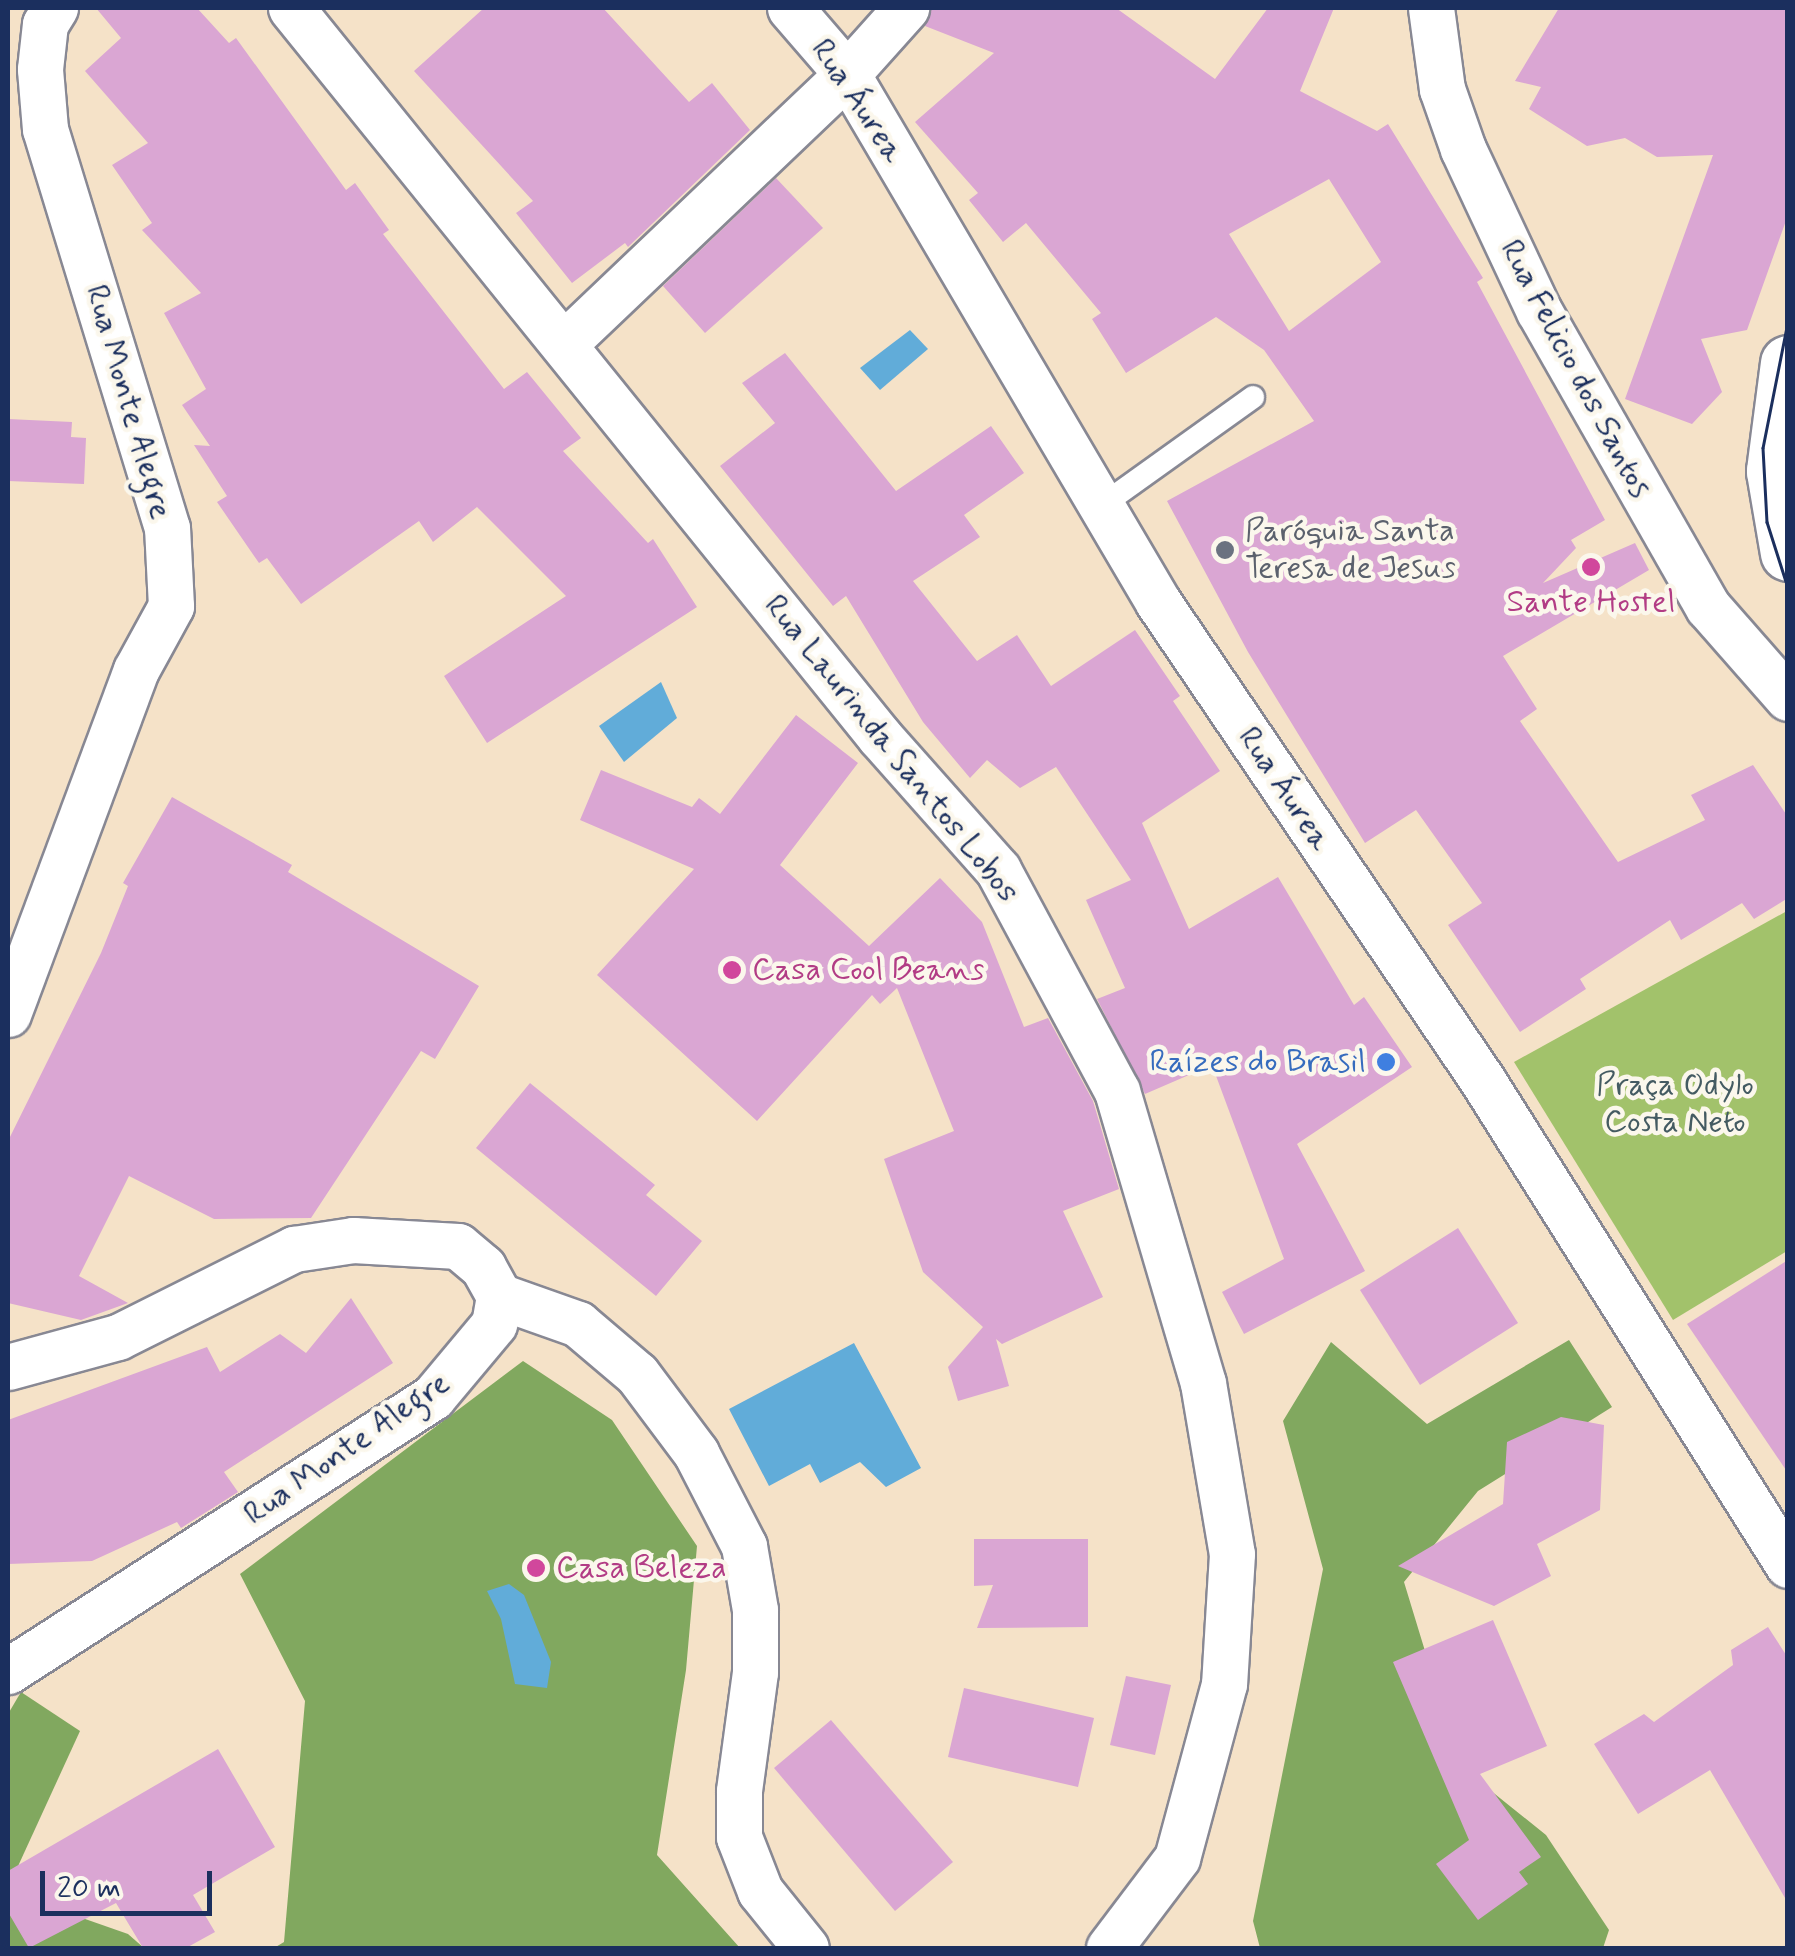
<!DOCTYPE html>
<html>
<head>
<meta charset="utf-8">
<style>
	body { margin:0 }
	#map { position:relative; width:1795px; height:1956px; overflow:hidden; background:#f5e2c8; font-family:Mynerve,sans-serif }
	div>[style] { position:absolute }
	.green>* { inset:0; background:#a2c26b }
	.forest>* { inset:0; background:#81a85f }
	.water>* { inset:0; background:#61acd9 }
	.building>* { inset:0; background:#daa6d3 }
	.roads { filter:drop-shadow(2px 0 #888893) drop-shadow(-2px 0 #888893) drop-shadow(0 2px #888893) drop-shadow(0 -2px #888893) }
	.lane>* { height:22px; margin:-11px; padding:0 11px; transform-origin:11px; border-radius:11px; background:#fff }
	.street>* { height:45px; margin:-22.5px; padding:0 22.5px; transform-origin:22.5px; border-radius:22.5px; background:#fff }
	.secondary>* { height:55px; margin:-27.5px; padding:0 27.5px; transform-origin:27.5px; border-radius:27.5px; background:#fff }
	.tram>* { height:2.5px; margin:-1.25px; padding:0 1.25px; transform-origin:1.25px; border-radius:1.25px; background:#1b2f5e }
	.dots>* { width:28px; height:28px; translate:-50% -50%; box-sizing:border-box; border:5px solid #fbf7ec; border-radius:50% }
	span { translate:-50% -50%; white-space:nowrap; text-align:center; line-height:1.15; -webkit-text-stroke:9px #fbf7ec; paint-order:stroke }
	.street-label { font-size:32px; color:#1b2f5e }
	.worship-label { font-size:32px; color:#5b616d }
	.left { translate:0 -50%; text-align:left }
	.hotel-label { font-size:32px; color:#b23c85 }
	.shop-label { font-size:32px; color:#366cbe }
	.right { translate:-100% -50%; text-align:right }
	.park-label { font-size:32px; color:#445b62 }
	.frame { position:absolute; inset:0; border:10px solid #1b2f5e; pointer-events:none }
	.scale { position:absolute; left:40px; top:1871px; width:172px; height:45px; box-sizing:border-box; border:5px solid #1b2f5e; border-top:0; padding-left:12px; font-size:30px; line-height:35px; white-space:nowrap; color:#1b2f5e; -webkit-text-stroke:8px #fbf7ec; paint-order:stroke }
</style>
</head>
<body>
<div id="map">
	<div class="green">
		<div style="clip-path:polygon(1787px 911px,1787px 1251px,1673px 1320px,1514px 1062px)"></div>
	</div>
	<div class="forest">
		<div style="clip-path:polygon(1569px 1340px,1612px 1407px,1478px 1491px,1404px 1582px,1460px 1766px,1546px 1835px,1609px 1930px,1603px 1948px,1260px 1948px,1253px 1921px,1323px 1569px,1283px 1421px,1331px 1342px,1427px 1424px)"></div>
		<div style="clip-path:polygon(523px 1361px,612px 1420px,697px 1546px,686px 1670px,657px 1855px,740px 1948px,274px 1948px,284px 1942px,305px 1701px,240px 1574px)"></div>
		<div style="clip-path:polygon(21px 1692px,80px 1731px,8px 1888px,8px 1714px)"></div>
		<div style="clip-path:polygon(8px 1892px,128px 1934px,144px 1948px,8px 1948px)"></div>
	</div>
	<div class="water">
		<div style="clip-path:polygon(910px 330px,928px 349px,880px 390px,860px 368px)"></div>
		<div style="clip-path:polygon(661px 682px,677px 718px,624px 762px,599px 726px)"></div>
		<div style="clip-path:polygon(854px 1343px,921px 1468px,886px 1487px,860px 1462px,820px 1483px,810px 1464px,769px 1486px,729px 1409px)"></div>
		<div style="clip-path:polygon(509px 1584px,524px 1595px,551px 1662px,547px 1688px,515px 1684px,501px 1619px,487px 1591px)"></div>
	</div>
	<div class="building">
		<div style="clip-path:polygon(96px 8px,197px 8px,229px 43px,236px 38px,346px 190px,355px 183px,389px 230px,383px 234px,504px 389px,527px 372px,581px 438px,563px 451px,648px 543px,653px 539px,697px 607px,487px 743px,444px 676px,566px 596px,477px 507px,433px 542px,419px 521px,301px 604px,267px 558px,259px 563px,217px 502px,227px 496px,194px 445px,210px 446px,182px 405px,206px 389px,164px 313px,201px 293px,142px 230px,152px 223px,112px 165px,148px 143px,85px 71px,121px 38px)"></div>
		<div style="clip-path:polygon(484px 8px,603px 8px,689px 102px,712px 83px,750px 130px,628px 247px,625px 243px,572px 283px,516px 213px,533px 201px,414px 71px)"></div>
		<div style="clip-path:polygon(evenodd,932px 8px,1116px 8px,1215px 79px,1268px 8px,1334px 8px,1300px 91px,1377px 131px,1388px 124px,1483px 278px,1477px 282px,1605px 520px,1571px 540px,1576px 548px,1543px 583px,1635px 543px,1649px 570px,1503px 656px,1537px 709px,1520px 721px,1618px 862px,1705px 820px,1691px 795px,1753px 765px,1788px 817px,1788px 898px,1754px 919px,1742px 903px,1681px 940px,1670px 920px,1580px 979px,1586px 989px,1520px 1032px,1448px 925px,1482px 903px,1416px 810px,1365px 843px,1248px 652px,1167px 501px,1314px 421px,1264px 350px,1216px 317px,1126px 373px,1092px 319px,1101px 313px,1026px 223px,1003px 242px,969px 200px,978px 193px,915px 122px,994px 53px,925px 26px,932px 8px,1329px 179px,1381px 262px,1289px 331px,1229px 234px,1329px 179px)"></div>
		<div style="clip-path:polygon(1559px 8px,1788px 8px,1788px 215px,1747px 330px,1701px 339px,1722px 392px,1692px 424px,1625px 399px,1713px 155px,1657px 157px,1625px 138px,1587px 146px,1529px 109px,1541px 87px,1515px 81px)"></div>
		<div style="clip-path:polygon(776px 178px,823px 228px,705px 333px,663px 286px)"></div>
		<div style="clip-path:polygon(785px 353px,896px 491px,991px 426px,1024px 473px,964px 515px,980px 537px,913px 581px,977px 661px,1017px 635px,1051px 686px,1135px 630px,1180px 696px,1173px 701px,1220px 771px,1142px 823px,1189px 929px,1278px 877px,1354px 1005px,1364px 997px,1412px 1067px,1297px 1144px,1365px 1271px,1244px 1334px,1222px 1292px,1284px 1259px,1212px 1065px,1145px 1094px,1097px 999px,1125px 988px,1086px 900px,1131px 880px,1056px 767px,1020px 788px,987px 760px,970px 778px,923px 722px,846px 596px,833px 606px,720px 466px,775px 423px,742px 383px)"></div>
		<div style="clip-path:polygon(8px 419px,72px 422px,71px 437px,86px 438px,84px 484px,8px 481px)"></div>
		<div style="clip-path:polygon(796px 715px,858px 763px,780px 865px,869px 946px,940px 878px,982px 922px,1024px 1027px,1048px 1018px,1093px 1101px,1119px 1189px,1063px 1211px,1103px 1297px,1002px 1344px,996px 1339px,1009px 1386px,958px 1401px,948px 1367px,983px 1327px,923px 1272px,884px 1159px,954px 1131px,897px 988px,880px 1004px,872px 995px,757px 1121px,597px 975px,694px 869px,580px 820px,601px 770px,692px 807px,699px 798px,720px 814px)"></div>
		<div style="clip-path:polygon(172px 797px,292px 865px,288px 872px,479px 986px,435px 1059px,421px 1051px,311px 1218px,214px 1219px,129px 1176px,79px 1276px,128px 1303px,81px 1320px,8px 1303px,8px 1141px,101px 953px,128px 886px,123px 883px)"></div>
		<div style="clip-path:polygon(530px 1083px,655px 1185px,646px 1195px,702px 1241px,656px 1296px,476px 1148px)"></div>
		<div style="clip-path:polygon(1458px 1228px,1518px 1323px,1420px 1385px,1360px 1290px)"></div>
		<div style="clip-path:polygon(1788px 1260px,1788px 1473px,1687px 1324px)"></div>
		<div style="clip-path:polygon(351px 1298px,393px 1363px,224px 1472px,238px 1492px,181px 1528px,177px 1522px,92px 1561px,8px 1564px,8px 1420px,207px 1347px,220px 1372px,280px 1334px,306px 1353px)"></div>
		<div style="clip-path:polygon(1561px 1417px,1604px 1425px,1600px 1510px,1537px 1544px,1551px 1576px,1494px 1606px,1398px 1566px,1503px 1504px,1507px 1442px)"></div>
		<div style="clip-path:polygon(974px 1539px,1088px 1539px,1088px 1627px,977px 1628px,993px 1585px,974px 1586px)"></div>
		<div style="clip-path:polygon(1493px 1620px,1547px 1746px,1480px 1774px,1541px 1857px,1519px 1872px,1528px 1884px,1478px 1920px,1436px 1864px,1469px 1840px,1393px 1662px)"></div>
		<div style="clip-path:polygon(1768px 1627px,1788px 1658px,1788px 1903px,1710px 1770px,1638px 1814px,1594px 1744px,1644px 1714px,1654px 1722px,1733px 1665px,1731px 1650px)"></div>
		<div style="clip-path:polygon(1126px 1676px,1171px 1685px,1155px 1755px,1110px 1745px)"></div>
		<div style="clip-path:polygon(964px 1688px,1094px 1718px,1078px 1787px,948px 1757px)"></div>
		<div style="clip-path:polygon(831px 1720px,953px 1862px,895px 1911px,774px 1768px)"></div>
		<div style="clip-path:polygon(218px 1749px,275px 1847px,193px 1895px,215px 1932px,186px 1948px,143px 1948px,116px 1903px,29px 1948px,8px 1912px,8px 1871px)"></div>
	</div>
	<div class="roads">
		<div class="lane">
			<div style="left:1101px;top:506px;width:187px;rotate:-35.6deg"></div>
		</div>
		<div class="street">
			<div style="left:291px;top:8px;width:937px;rotate:51.06deg"></div>
			<div style="left:880px;top:737px;width:178px;rotate:48.4deg"></div>
			<div style="left:998px;top:870px;width:251px;rotate:61.7deg"></div>
			<div style="left:1117px;top:1091px;width:304px;rotate:73.6deg"></div>
			<div style="left:1203px;top:1383px;width:173px;rotate:80.4deg"></div>
			<div style="left:1232px;top:1554px;width:130px;rotate:93.5deg"></div>
			<div style="left:1224px;top:1684px;width:180px;rotate:105.1deg"></div>
			<div style="left:1177px;top:1858px;width:113px;rotate:127.1deg"></div>
			<div style="left:790px;top:8px;width:87px;rotate:49.2deg"></div>
			<div style="left:847px;top:74px;width:613px;rotate:59.5deg"></div>
			<div style="left:1158px;top:602px;width:579px;rotate:55.84deg"></div>
			<div style="left:1483px;top:1081px;width:572px;rotate:57.78deg"></div>
			<div style="left:1431px;top:8px;width:82px;rotate:82.3deg"></div>
			<div style="left:1442px;top:89px;width:64px;rotate:70.7deg"></div>
			<div style="left:1463px;top:149px;width:179px;rotate:64.9deg"></div>
			<div style="left:1539px;top:311px;width:341px;rotate:60.3deg"></div>
			<div style="left:1708px;top:607px;width:121px;rotate:48.7deg"></div>
			<div style="left:566px;top:342px;width:388px;rotate:-43.6deg"></div>
			<div style="left:847px;top:74px;width:89px;rotate:-48.2deg"></div>
			<div style="left:8px;top:1014px;width:367px;rotate:-69.6deg"></div>
			<div style="left:136px;top:670px;width:73px;rotate:-61.3deg"></div>
			<div style="left:171px;top:606px;width:78px;rotate:-92.9deg"></div>
			<div style="left:167px;top:528px;width:417px;rotate:-107deg"></div>
			<div style="left:45px;top:129px;width:60px;rotate:-94.8deg"></div>
			<div style="left:40px;top:69px;width:45px;rotate:-83.7deg"></div>
			<div style="left:45px;top:24px;width:19px;rotate:-58deg"></div>
			<div style="left:499px;top:1296px;width:84px;rotate:19.5deg"></div>
			<div style="left:578px;top:1324px;width:77px;rotate:40.3deg"></div>
			<div style="left:637px;top:1374px;width:99px;rotate:53.2deg"></div>
			<div style="left:696px;top:1453px;width:105px;rotate:62.7deg"></div>
			<div style="left:744px;top:1546px;width:65px;rotate:80.2deg"></div>
			<div style="left:755px;top:1610px;width:62px;rotate:90deg"></div>
			<div style="left:755px;top:1672px;width:120px;rotate:97.7deg"></div>
			<div style="left:739px;top:1791px;width:46px;rotate:90deg"></div>
			<div style="left:739px;top:1837px;width:58px;rotate:68.7deg"></div>
			<div style="left:760px;top:1891px;width:73px;rotate:51.1deg"></div>
			<div style="left:8px;top:1367px;width:114px;rotate:-15.3deg"></div>
			<div style="left:118px;top:1337px;width:197px;rotate:-26.6deg"></div>
			<div style="left:294px;top:1249px;width:60px;rotate:-8.7deg"></div>
			<div style="left:353px;top:1240px;width:105px;rotate:3.3deg"></div>
			<div style="left:458px;top:1246px;width:33px;rotate:40deg"></div>
			<div style="left:483px;top:1267px;width:33px;rotate:61deg"></div>
			<div style="left:499px;top:1296px;width:28px;rotate:100deg"></div>
			<div style="left:494px;top:1324px;width:95px;rotate:129.9deg"></div>
			<div style="left:433px;top:1397px;width:506px;rotate:147.19deg"></div>
		</div>
		<div class="secondary">
			<div style="left:1788px;top:363px;width:109px;rotate:97.4deg"></div>
			<div style="left:1774px;top:471px;width:83px;rotate:80.3deg"></div>
		</div>
	</div>
	<div class="tram">
		<div style="left:1788px;top:322px;width:128px;rotate:101.2deg"></div>
		<div style="left:1763px;top:448px;width:74px;rotate:86.9deg"></div>
		<div style="left:1767px;top:522px;width:69px;rotate:72.3deg"></div>
		<div style="left:1788px;top:424px;width:64px;rotate:90deg"></div>
	</div>
	<div class="dots">
		<div style="left:1225px;top:550px;background:#6b7280"></div>
		<div style="left:1591px;top:567px;background:#d1479c"></div>
		<div style="left:732px;top:970px;background:#d1479c"></div>
		<div style="left:1386px;top:1062px;background:#3f7fe0"></div>
		<div style="left:536px;top:1568px;background:#d1479c"></div>
	</div>
	<div class="street-label">
		<span style="left:857px;top:101px;rotate:56deg">Rua Áurea</span>
		<span style="left:1575px;top:369px;rotate:62deg">Rua Felicio dos Santos</span>
		<span style="left:128px;top:402px;rotate:74deg">Rua Monte Alegre</span>
		<span style="left:891px;top:749px;rotate:51deg">Rua Laurinda Santos Lobos</span>
		<span style="left:1284px;top:789px;rotate:56deg">Rua Áurea</span>
		<span style="left:347px;top:1449px;rotate:-35deg">Rua Monte Alegre</span>
	</div>
	<div class="worship-label">
		<span class="left" style="left:1245px;top:550px">Paróquia Santa<br>Teresa de Jesus</span>
	</div>
	<div class="hotel-label">
		<span style="left:1591px;top:602px">Sante Hostel</span>
		<span class="left" style="left:752px;top:970px">Casa Cool Beans</span>
		<span class="left" style="left:556px;top:1568px">Casa Beleza</span>
	</div>
	<div class="shop-label">
		<span class="right" style="left:1366px;top:1062px">Raízes do Brasil</span>
	</div>
	<div class="park-label">
		<span style="left:1675px;top:1104px">Praça Odylo<br>Costa Neto</span>
	</div>
	<div class="frame"></div>
	<div class="scale">20 m</div>
</div>
</body>
</html>
